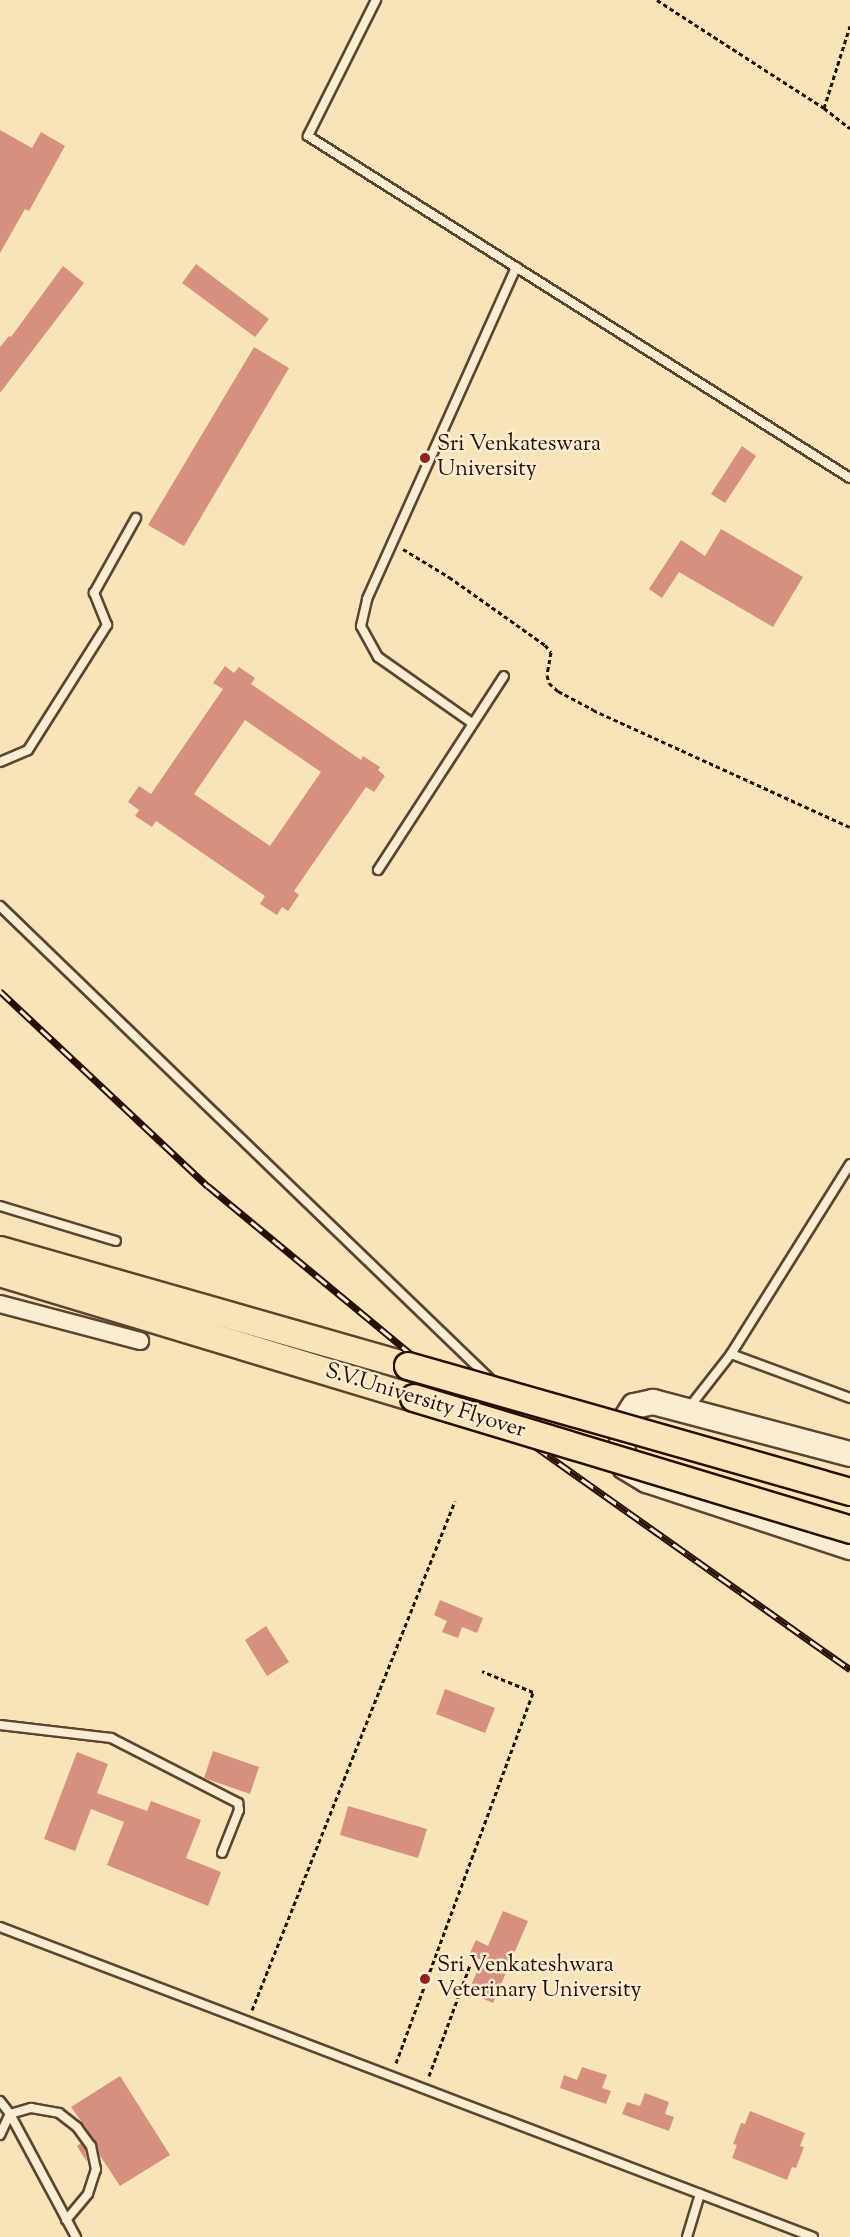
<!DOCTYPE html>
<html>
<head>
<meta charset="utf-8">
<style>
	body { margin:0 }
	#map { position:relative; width:850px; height:2237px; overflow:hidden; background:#f8e4b9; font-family:"Sorts Mill Goudy",serif }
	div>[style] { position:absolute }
	.building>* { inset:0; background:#d6907d }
	.path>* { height:3px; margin-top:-1.5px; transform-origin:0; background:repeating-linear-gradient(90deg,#290e04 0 4.5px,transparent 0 7.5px) }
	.roads { filter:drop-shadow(2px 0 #5d4431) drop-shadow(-2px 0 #5d4431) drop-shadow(0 2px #5d4431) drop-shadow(0 -2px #5d4431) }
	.lane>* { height:8px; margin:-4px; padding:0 4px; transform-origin:4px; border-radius:4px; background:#faedd2 }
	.street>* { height:16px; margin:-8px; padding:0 8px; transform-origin:8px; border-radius:8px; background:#faedd2 }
	.secondary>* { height:24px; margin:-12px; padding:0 12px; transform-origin:12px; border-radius:12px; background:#faedd2 }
	.primary>* { height:26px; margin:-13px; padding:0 13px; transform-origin:13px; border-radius:13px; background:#f8e4b9 }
	.rail>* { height:7px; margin-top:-3.5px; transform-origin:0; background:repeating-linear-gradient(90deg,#faedd2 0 14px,#290e04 0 28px); box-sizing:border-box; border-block:2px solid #290e04 }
	.bridges { filter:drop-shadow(2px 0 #290e04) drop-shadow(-2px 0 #290e04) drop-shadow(0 2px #290e04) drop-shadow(0 -2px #290e04) }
	.primary-bridge>* { height:26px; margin:-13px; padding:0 13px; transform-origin:13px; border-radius:13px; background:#f8e4b9 }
	.dots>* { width:16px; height:16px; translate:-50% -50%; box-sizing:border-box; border:3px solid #faedd2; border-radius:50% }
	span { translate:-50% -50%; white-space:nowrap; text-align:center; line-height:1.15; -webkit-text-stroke:5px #faedd2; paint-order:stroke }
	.poi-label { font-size:22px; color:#290e04 }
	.left { translate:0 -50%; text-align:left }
	.street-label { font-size:22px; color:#290e04 }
</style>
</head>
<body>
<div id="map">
	<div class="building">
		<div style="clip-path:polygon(0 130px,32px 148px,41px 132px,65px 146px,29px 211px,25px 209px,0 253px)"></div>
		<div style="clip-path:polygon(196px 264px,269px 319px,255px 337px,182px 283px)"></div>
		<div style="clip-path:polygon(63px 266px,84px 283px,0 393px,0 347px,9px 336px,11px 337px)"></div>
		<div style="clip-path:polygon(254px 347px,289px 368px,184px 546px,148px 525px)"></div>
		<div style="clip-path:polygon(742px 446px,756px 456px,725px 503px,711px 494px)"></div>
		<div style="clip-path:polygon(721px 529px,803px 577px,773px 627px,679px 572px,662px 598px,649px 589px,681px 540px,705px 556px)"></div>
		<div style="clip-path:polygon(evenodd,225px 666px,234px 673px,239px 667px,255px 678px,251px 684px,361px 760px,363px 756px,380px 767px,378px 770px,385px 776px,374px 792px,366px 787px,294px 891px,299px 895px,288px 911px,282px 907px,277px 915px,260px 904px,265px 896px,156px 821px,152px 827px,135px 816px,139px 810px,128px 802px,139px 786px,151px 794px,223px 689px,213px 683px,225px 666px,245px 720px,321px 772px,270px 846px,194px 794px,245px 720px)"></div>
		<div style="clip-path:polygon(440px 1600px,483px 1618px,477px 1633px,462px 1627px,458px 1638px,442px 1632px,447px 1621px,434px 1615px)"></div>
		<div style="clip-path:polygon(266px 1626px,289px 1662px,267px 1676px,245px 1640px)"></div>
		<div style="clip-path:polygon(445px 1689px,495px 1708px,485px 1733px,436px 1714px)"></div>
		<div style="clip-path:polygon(213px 1751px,259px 1767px,250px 1794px,204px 1778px)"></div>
		<div style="clip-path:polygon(77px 1752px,108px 1764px,97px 1793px,147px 1811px,151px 1801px,201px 1820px,186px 1858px,221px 1872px,208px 1906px,107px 1865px,124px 1822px,91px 1809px,75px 1851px,44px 1839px)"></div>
		<div style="clip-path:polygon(348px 1806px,427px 1829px,418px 1858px,340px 1835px)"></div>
		<div style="clip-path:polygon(503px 1911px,528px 1921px,493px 2003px,468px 1992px,482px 1960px,469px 1955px,476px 1940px,488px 1946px)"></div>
		<div style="clip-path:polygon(582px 2067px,607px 2075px,602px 2088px,611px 2091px,606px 2104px,560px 2088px,564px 2075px,577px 2080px)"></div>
		<div style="clip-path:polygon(120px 2076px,170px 2155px,120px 2186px,99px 2154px,96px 2142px,71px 2107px)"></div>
		<div style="clip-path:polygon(645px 2093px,669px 2102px,665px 2114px,674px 2117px,669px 2131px,622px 2114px,627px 2102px,640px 2106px)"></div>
		<div style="clip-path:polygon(750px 2111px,805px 2133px,800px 2146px,804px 2147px,796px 2168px,792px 2167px,787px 2180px,732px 2158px,737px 2145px,733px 2144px,741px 2123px,745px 2124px)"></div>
		<div style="clip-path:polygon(81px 2143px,85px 2149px,87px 2162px,77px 2146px)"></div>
	</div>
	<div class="path">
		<div style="left:657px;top:0;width:199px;rotate:32.9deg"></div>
		<div style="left:824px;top:108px;width:33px;rotate:38deg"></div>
		<div style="left:824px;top:108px;width:86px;rotate:-72.4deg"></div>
		<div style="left:403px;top:549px;width:54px;rotate:31.3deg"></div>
		<div style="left:449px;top:577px;width:118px;rotate:35.3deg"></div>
		<div style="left:545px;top:645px;width:9px;rotate:49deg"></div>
		<div style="left:551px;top:652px;width:23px;rotate:100deg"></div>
		<div style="left:547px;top:675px;width:8px;rotate:76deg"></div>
		<div style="left:549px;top:683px;width:12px;rotate:42deg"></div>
		<div style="left:558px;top:691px;width:40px;rotate:28deg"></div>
		<div style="left:593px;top:710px;width:282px;rotate:24.5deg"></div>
		<div style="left:252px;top:2010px;width:548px;rotate:-68.26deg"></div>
		<div style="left:396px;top:2063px;width:395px;rotate:-69.7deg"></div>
		<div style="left:533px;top:1692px;width:55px;rotate:-157.6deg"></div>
		<div style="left:429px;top:2076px;width:118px;rotate:-69.7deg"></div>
	</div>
	<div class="roads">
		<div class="lane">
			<div style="left:376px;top:0;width:152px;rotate:116.6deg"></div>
			<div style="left:308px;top:136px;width:641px;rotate:32.25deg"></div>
			<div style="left:472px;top:723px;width:115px;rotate:-144.9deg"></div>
			<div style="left:378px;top:657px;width:35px;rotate:-119deg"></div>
			<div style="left:361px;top:626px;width:28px;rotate:-77deg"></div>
			<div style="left:367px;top:599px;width:364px;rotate:-65.8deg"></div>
			<div style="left:0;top:762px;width:30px;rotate:-23deg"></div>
			<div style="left:28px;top:750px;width:148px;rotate:-57.7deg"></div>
			<div style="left:107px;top:625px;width:35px;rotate:-112deg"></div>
			<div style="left:94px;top:593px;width:86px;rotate:-60.8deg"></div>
			<div style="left:378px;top:870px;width:231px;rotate:-57deg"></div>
			<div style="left:0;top:906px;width:684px;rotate:43.99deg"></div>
			<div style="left:0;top:1206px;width:121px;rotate:16.8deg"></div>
			<div style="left:731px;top:1354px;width:127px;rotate:20.3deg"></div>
			<div style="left:516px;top:1405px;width:32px;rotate:44deg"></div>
			<div style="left:688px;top:1409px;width:70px;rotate:-52deg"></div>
			<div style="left:731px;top:1354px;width:224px;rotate:-57.9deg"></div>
			<div style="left:0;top:1725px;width:112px;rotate:6.7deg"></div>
			<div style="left:111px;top:1738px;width:143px;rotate:27.1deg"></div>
			<div style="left:238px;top:1803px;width:7px;rotate:82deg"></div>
			<div style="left:239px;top:1810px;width:46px;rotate:111.6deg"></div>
			<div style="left:0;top:1927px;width:870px;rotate:20.87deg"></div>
			<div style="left:0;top:2101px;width:16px;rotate:52deg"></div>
			<div style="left:10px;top:2114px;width:140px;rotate:61.8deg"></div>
			<div style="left:0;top:2135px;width:23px;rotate:-65deg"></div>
			<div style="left:10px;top:2114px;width:22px;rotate:-16deg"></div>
			<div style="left:31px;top:2108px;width:28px;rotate:10deg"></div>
			<div style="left:59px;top:2113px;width:23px;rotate:38deg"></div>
			<div style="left:77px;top:2127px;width:24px;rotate:54deg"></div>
			<div style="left:91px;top:2146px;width:24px;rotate:78deg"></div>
			<div style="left:96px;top:2169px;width:26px;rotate:108deg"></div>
			<div style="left:88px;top:2194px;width:34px;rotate:130deg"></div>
			<div style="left:687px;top:2237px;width:45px;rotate:-73.2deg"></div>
		</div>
		<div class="street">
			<div style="left:0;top:1304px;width:145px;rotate:14.8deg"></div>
		</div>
		<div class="secondary">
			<div style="left:850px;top:1454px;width:204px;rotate:-165.2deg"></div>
			<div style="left:653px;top:1402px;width:19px;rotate:168deg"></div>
			<div style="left:634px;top:1406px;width:15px;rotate:122deg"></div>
			<div style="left:626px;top:1419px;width:24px;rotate:99deg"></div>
			<div style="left:622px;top:1443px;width:24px;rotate:83deg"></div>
			<div style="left:625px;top:1467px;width:26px;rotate:31deg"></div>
			<div style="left:647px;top:1480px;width:214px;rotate:18.3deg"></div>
		</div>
		<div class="primary">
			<div style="left:0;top:1250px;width:424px;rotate:15.9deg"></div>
			<div style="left:0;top:1273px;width:432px;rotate:16.8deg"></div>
		</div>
	</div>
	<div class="rail">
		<div style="left:0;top:991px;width:285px;rotate:43.2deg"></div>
		<div style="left:208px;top:1186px;width:265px;rotate:39.6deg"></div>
		<div style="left:412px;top:1355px;width:154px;rotate:36.6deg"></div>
		<div style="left:536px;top:1447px;width:385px;rotate:35.3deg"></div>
	</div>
	<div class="bridges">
		<div class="primary-bridge">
			<div style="left:408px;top:1366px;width:460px;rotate:15.9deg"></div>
			<div style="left:414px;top:1398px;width:456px;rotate:16.8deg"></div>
		</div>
	</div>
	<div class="dots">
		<div style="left:425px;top:458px;background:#8f2418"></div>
		<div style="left:425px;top:1979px;background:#8f2418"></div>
	</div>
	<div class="poi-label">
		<span class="left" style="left:437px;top:458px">Sri Venkateswara<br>University</span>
		<span class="left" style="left:437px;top:1979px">Sri Venkateshwara<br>Veterinary University</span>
	</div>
	<div class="street-label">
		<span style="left:425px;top:1402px;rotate:17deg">S.V.University Flyover</span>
	</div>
</div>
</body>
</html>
